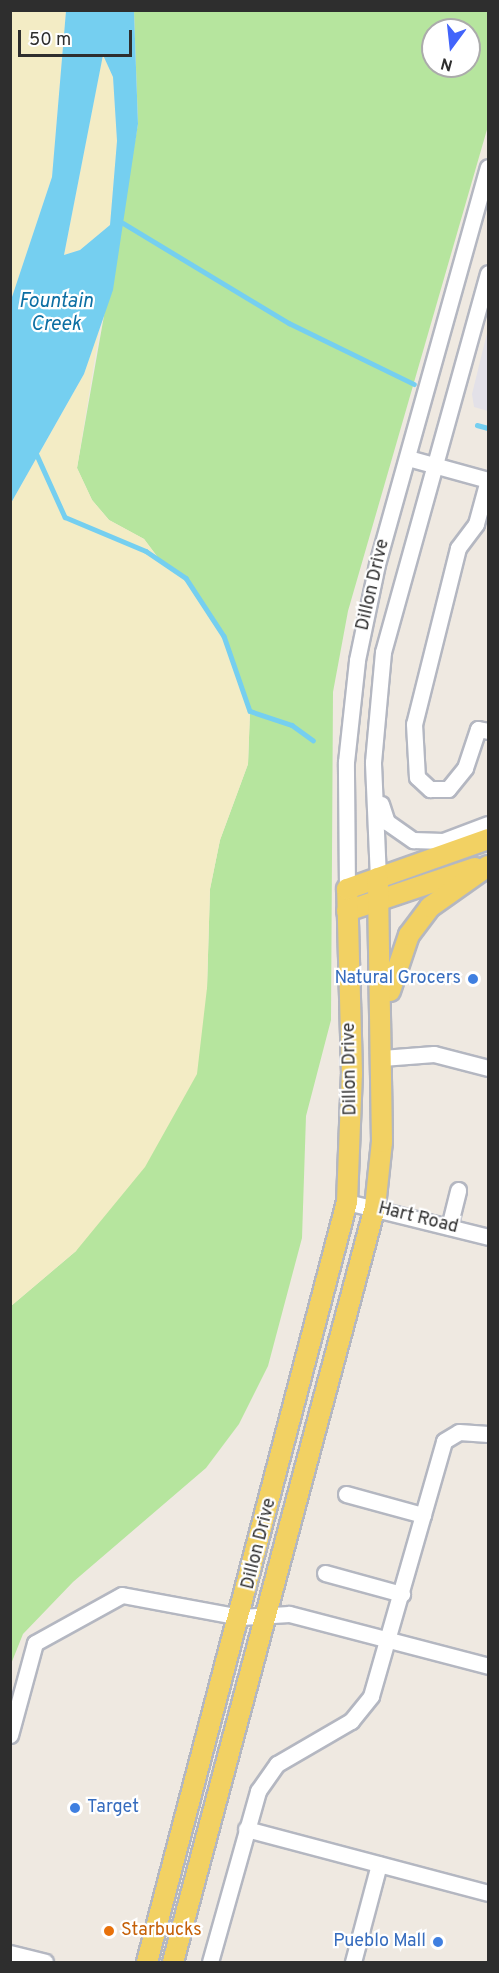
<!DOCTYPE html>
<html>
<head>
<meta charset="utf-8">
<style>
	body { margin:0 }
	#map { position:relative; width:499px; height:1973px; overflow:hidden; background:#efe9e1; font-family:Overpass,sans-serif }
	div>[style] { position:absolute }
	.industrial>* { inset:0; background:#e3e1e8 }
	.green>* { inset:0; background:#b6e59e }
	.sand>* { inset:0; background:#f3ecc5 }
	.water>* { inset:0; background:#75cff0 }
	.stream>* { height:4.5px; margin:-2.25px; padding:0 2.25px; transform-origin:2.25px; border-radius:2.25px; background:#75cff0 }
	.roads { filter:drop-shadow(2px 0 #b4b7c1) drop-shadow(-2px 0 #b4b7c1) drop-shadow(0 2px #b4b7c1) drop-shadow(0 -2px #b4b7c1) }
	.minor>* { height:15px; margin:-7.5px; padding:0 7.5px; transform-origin:7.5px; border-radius:7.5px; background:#fff }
	.major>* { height:20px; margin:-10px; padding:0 10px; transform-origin:10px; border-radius:10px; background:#f2d163 }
	.dots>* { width:16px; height:16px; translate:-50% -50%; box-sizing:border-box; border:3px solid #fff; border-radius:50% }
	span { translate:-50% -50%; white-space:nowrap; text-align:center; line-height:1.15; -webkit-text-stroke:4.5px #fff; paint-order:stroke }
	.street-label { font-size:18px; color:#2e2e2e }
	.shop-label { font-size:18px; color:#366cbe }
	.right { translate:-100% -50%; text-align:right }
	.left { translate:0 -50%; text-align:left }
	.food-label { font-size:18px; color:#c56008 }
	.water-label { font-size:20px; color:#0d6fa3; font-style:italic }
	.frame { position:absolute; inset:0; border:12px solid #2e2e2e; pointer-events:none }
	.north { position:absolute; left:421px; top:18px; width:60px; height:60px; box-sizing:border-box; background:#fff; border:2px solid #ababab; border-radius:50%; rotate:195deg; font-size:16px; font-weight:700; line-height:24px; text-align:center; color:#2e2e2e }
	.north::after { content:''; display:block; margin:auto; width:21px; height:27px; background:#4264fb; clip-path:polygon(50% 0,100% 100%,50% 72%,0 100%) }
	.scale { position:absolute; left:18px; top:30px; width:114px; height:27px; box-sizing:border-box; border:3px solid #2e2e2e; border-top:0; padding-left:8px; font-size:18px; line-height:21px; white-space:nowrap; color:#2e2e2e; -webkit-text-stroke:4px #fff; paint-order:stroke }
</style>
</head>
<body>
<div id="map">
	<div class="industrial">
		<div style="clip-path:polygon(488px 329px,488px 411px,474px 407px,472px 394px)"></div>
	</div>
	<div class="green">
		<div style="clip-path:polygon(evenodd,134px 11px,488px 11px,488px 126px,348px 611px,333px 692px,331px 1020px,306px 1116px,302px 1238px,268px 1366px,239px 1424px,206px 1468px,73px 1582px,23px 1634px,11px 1664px,11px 1306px,76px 1251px,207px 988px,210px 889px,220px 840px,248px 764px,250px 711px,224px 636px,186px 578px,159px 559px,144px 539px,109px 520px,92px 500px,77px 468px,138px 124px,134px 11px,433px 30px,469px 30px,469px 66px,433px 66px,433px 30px)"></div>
	</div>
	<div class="sand">
		<div style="clip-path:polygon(11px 11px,66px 11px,52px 177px,11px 300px)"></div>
		<div style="clip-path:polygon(103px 54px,113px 77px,117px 141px,110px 225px,80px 250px,64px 255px)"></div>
		<div style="clip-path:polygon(100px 327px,77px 468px,92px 500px,109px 520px,144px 539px,159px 559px,186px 578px,224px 636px,250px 711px,248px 764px,220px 840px,210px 889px,207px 988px,197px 1074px,145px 1167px,76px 1251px,11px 1306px,11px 503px,84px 374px)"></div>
	</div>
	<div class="water">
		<div style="clip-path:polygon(evenodd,66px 11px,134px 11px,138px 124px,113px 290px,84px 374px,11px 503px,11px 300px,52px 177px,66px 11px,103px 55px,113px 77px,117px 141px,110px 225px,80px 250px,64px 255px,103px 55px)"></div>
	</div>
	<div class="stream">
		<div style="left:123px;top:223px;width:194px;rotate:31.1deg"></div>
		<div style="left:289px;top:323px;width:139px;rotate:26deg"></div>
		<div style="left:477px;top:425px;width:11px;rotate:15deg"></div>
		<div style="left:37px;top:455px;width:68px;rotate:65.7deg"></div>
		<div style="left:65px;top:517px;width:88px;rotate:22.8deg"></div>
		<div style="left:146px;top:551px;width:48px;rotate:34deg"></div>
		<div style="left:186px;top:578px;width:69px;rotate:56.8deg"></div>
		<div style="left:224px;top:636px;width:79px;rotate:70.9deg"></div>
		<div style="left:250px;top:711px;width:44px;rotate:18.4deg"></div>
		<div style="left:292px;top:725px;width:26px;rotate:36deg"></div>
	</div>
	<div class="roads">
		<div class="minor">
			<div style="left:408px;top:458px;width:83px;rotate:15.4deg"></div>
			<div style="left:488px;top:480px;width:46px;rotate:105.3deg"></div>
			<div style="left:476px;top:524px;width:30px;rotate:127deg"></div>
			<div style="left:458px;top:548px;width:181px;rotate:104deg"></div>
			<div style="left:414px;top:724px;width:53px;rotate:86.8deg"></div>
			<div style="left:417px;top:777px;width:18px;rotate:43deg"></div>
			<div style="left:430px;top:789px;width:18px"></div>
			<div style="left:448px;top:789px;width:27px;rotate:-51deg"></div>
			<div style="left:465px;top:768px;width:41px;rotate:-71.6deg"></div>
			<div style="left:478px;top:729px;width:10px;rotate:11deg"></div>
			<div style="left:381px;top:804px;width:19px;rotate:72deg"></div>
			<div style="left:387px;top:822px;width:32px;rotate:35deg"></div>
			<div style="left:413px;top:840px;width:30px;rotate:2deg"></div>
			<div style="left:443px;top:841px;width:48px;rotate:-20.7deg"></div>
			<div style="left:378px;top:878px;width:116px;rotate:-92.5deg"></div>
			<div style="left:373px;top:762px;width:110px;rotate:-84.8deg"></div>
			<div style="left:383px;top:652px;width:393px;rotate:-74.5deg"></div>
			<div style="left:347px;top:889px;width:127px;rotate:-90.5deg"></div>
			<div style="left:346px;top:762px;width:103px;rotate:-83.8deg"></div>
			<div style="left:357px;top:660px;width:98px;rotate:-78.2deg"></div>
			<div style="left:377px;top:564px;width:412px;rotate:-74.4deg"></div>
			<div style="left:382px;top:1058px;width:52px;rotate:-4.4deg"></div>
			<div style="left:434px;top:1054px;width:56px;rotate:14.5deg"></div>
			<div style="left:347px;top:1202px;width:145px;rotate:13.9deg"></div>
			<div style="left:449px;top:1227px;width:38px;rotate:-76deg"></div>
			<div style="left:346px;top:1494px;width:80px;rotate:15.3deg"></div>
			<div style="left:325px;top:1573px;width:80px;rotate:15.3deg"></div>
			<div style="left:10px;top:1735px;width:95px;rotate:-74.8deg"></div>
			<div style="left:35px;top:1643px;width:99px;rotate:-28.9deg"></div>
			<div style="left:122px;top:1595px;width:121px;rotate:10.5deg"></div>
			<div style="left:241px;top:1617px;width:48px;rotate:-3.6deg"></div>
			<div style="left:289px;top:1614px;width:206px;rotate:14.6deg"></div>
			<div style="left:246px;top:1829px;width:250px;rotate:14.8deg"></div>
			<div style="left:10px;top:1953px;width:36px;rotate:14deg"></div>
			<div style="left:210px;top:1962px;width:178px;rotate:-74.3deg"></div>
			<div style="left:258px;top:1791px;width:33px;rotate:-55deg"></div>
			<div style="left:277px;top:1764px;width:86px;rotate:-30.2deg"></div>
			<div style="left:351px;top:1721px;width:32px;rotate:-51deg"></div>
			<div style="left:371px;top:1696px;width:265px;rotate:-74deg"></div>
			<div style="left:444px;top:1441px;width:17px;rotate:-31deg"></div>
			<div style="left:459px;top:1432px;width:29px;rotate:4deg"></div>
			<div style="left:353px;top:1962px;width:101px;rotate:-75.1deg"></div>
		</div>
		<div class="major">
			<div style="left:347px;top:911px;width:135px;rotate:-18.6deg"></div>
			<div style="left:390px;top:991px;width:59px;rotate:-71.3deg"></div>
			<div style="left:409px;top:935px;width:35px;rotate:-53deg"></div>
			<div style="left:430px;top:907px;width:71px;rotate:-35.3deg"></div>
			<div style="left:147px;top:1962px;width:786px;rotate:-75.26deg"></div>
			<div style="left:347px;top:1202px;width:128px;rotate:-87.8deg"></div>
			<div style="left:352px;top:1074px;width:185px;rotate:-91.5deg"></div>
			<div style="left:347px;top:889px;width:150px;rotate:-19.5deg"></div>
			<div style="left:173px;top:1962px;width:782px;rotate:-75.02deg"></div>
			<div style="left:375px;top:1207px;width:65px;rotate:-83.9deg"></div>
			<div style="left:382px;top:1142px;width:264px;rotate:-90.9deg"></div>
		</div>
	</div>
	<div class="dots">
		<div style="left:473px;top:979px;background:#3f7fe0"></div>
		<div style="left:75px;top:1808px;background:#3f7fe0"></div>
		<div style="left:109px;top:1931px;background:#e8710a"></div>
		<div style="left:438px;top:1942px;background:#3f7fe0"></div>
	</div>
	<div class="street-label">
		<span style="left:374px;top:585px;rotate:-77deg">Dillon Drive</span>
		<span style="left:351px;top:1069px;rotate:-91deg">Dillon Drive</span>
		<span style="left:418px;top:1219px;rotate:14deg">Hart Road</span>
		<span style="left:260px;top:1544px;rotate:-76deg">Dillon Drive</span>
	</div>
	<div class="shop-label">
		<span class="right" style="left:461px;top:979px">Natural Grocers</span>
		<span class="left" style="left:87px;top:1808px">Target</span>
		<span class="right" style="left:426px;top:1942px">Pueblo Mall</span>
	</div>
	<div class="food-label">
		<span class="left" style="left:121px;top:1931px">Starbucks</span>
	</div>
	<div class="water-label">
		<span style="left:56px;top:314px">Fountain<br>Creek</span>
	</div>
	<div class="frame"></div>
	<div class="north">N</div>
	<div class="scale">50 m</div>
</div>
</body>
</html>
